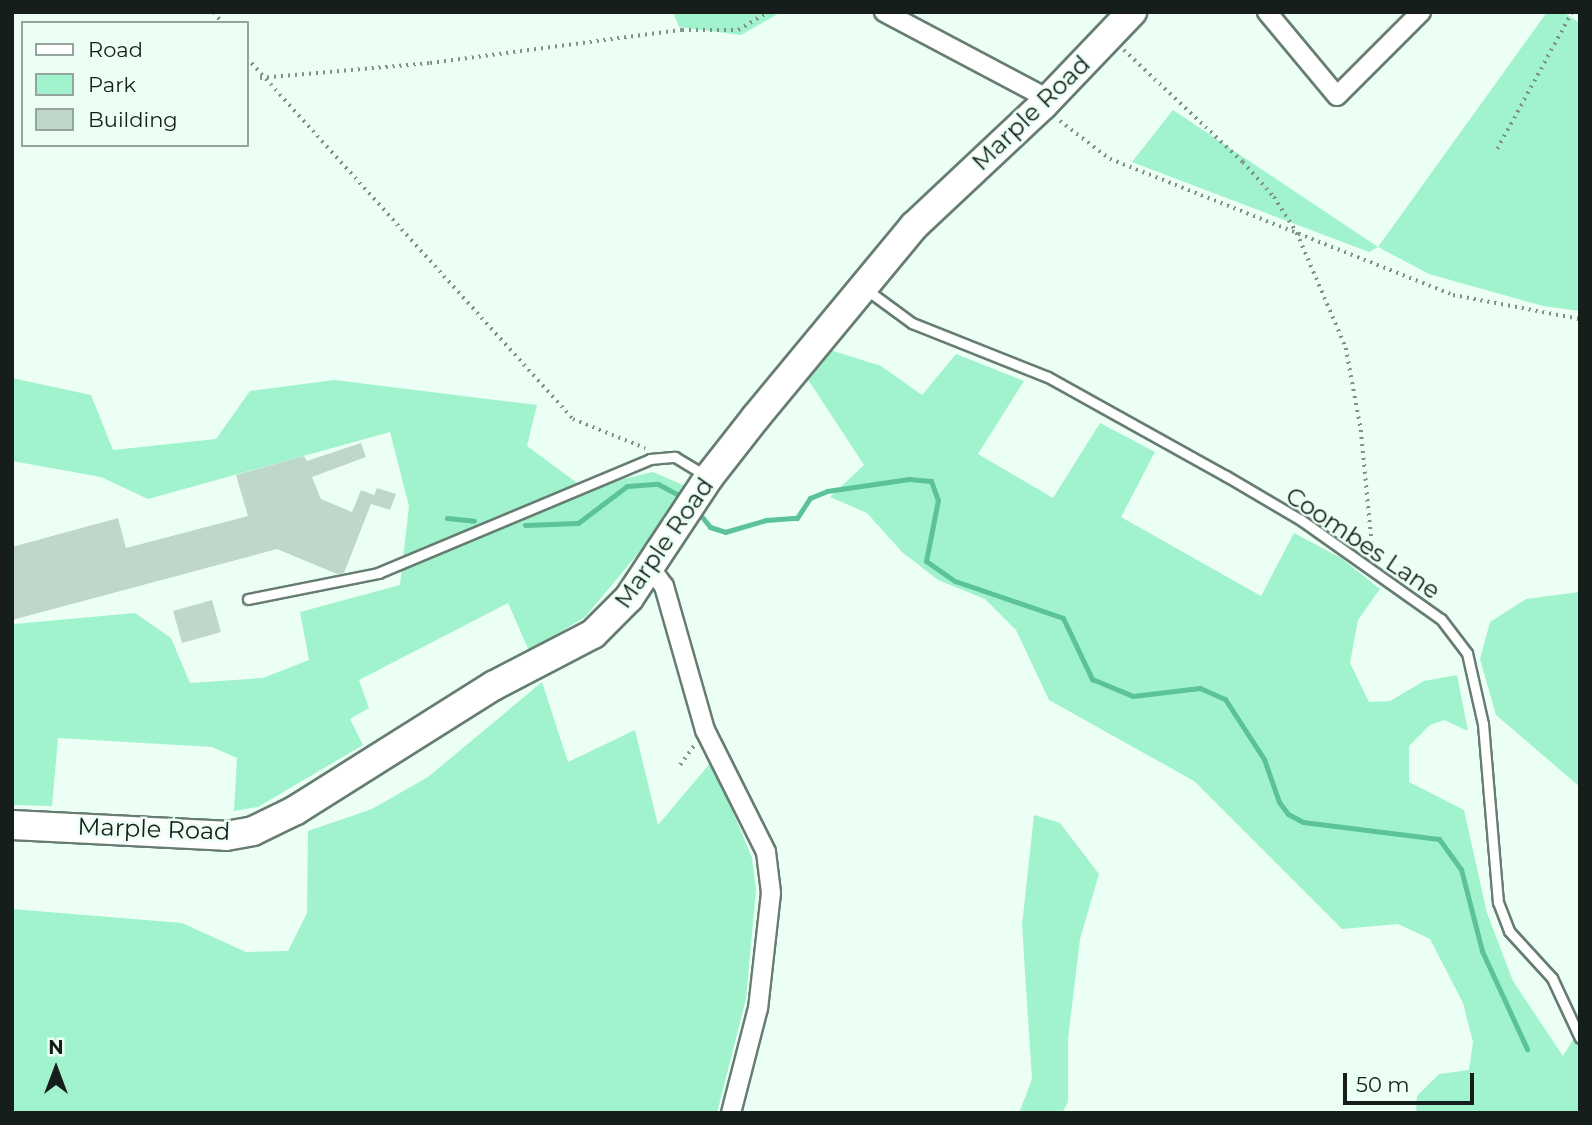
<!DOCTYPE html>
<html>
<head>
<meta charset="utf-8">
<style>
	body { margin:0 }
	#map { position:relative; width:1592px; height:1125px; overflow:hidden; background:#ebfff5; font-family:Montserrat,sans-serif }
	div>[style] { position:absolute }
	.green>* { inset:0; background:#a1f3ce }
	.stream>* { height:5px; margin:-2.5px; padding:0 2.5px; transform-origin:2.5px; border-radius:2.5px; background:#5cc299 }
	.building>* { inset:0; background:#bfd7cb }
	.path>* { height:3.5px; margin-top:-1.75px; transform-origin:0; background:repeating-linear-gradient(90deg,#819089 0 2px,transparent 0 7px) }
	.roads { filter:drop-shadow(2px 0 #677d72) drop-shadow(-2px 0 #677d72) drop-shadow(0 2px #677d72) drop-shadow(0 -2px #677d72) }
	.lane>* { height:9px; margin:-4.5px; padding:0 4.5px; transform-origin:4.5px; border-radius:4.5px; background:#fff }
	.street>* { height:18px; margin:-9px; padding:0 9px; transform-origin:9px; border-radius:9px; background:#fff }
	.primary>* { height:28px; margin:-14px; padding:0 14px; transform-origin:14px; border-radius:14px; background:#fff }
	span { translate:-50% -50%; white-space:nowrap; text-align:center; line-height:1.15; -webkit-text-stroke:5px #ebfff5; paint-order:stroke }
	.street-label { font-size:24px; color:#151e1a }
	.frame { position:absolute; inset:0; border:14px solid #151e1a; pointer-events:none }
	.legend { position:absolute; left:21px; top:21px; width:228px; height:126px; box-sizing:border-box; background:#ebfff5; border:2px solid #95a59d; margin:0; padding:9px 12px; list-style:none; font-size:21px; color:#151e1a }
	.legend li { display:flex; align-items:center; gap:14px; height:35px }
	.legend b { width:35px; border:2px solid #95a59d }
	.north { position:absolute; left:21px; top:1034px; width:70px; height:70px; -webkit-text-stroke:5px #ebfff5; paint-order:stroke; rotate:0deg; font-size:19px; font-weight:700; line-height:28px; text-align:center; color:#151e1a }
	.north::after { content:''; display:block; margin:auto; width:24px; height:32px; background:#151e1a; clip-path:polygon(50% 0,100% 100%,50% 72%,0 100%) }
	.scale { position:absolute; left:1343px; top:1073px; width:131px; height:32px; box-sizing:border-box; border:4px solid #151e1a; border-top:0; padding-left:9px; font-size:21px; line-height:24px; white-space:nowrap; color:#151e1a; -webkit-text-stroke:5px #ebfff5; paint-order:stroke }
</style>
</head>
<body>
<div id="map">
	<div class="green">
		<div style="clip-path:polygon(673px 12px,781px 12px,741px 35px,679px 27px)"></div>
		<div style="clip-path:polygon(1547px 12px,1563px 12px,1580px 23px,1580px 311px,1543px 306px,1429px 274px,1378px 247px,1369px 252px,1132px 162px,1173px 110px,1378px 247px)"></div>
		<div style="clip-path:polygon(827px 349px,881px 366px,922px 395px,956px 354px,1024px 381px,978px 454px,1053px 498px,1100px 423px,1155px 452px,1121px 517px,1261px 596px,1294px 533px,1341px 558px,1380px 589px,1358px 620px,1350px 663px,1369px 702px,1390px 701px,1424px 681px,1457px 675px,1468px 731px,1444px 720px,1430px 725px,1409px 746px,1409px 782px,1464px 810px,1487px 913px,1513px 981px,1563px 1056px,1580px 1029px,1580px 1113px,1416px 1113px,1417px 1096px,1439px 1074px,1469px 1070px,1473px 1042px,1463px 1003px,1430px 939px,1398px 924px,1342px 929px,1194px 781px,1049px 700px,1016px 630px,985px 599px,938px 580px,902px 552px,867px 513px,830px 497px,864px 465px,805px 375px)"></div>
		<div style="clip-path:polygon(12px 378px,91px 395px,113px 450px,216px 439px,250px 391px,334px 380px,537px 405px,527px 446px,584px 488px,653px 472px,692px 489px,585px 617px,529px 651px,508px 603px,359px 680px,369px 708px,350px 719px,363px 745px,258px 807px,234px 811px,237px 758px,212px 747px,58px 738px,52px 806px,12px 805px,12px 616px,14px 624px,135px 613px,171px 638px,190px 683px,263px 678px,309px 660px,300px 612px,400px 585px,409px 506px,390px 432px,148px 499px,101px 477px,12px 461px)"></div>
		<div style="clip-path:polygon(1580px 592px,1580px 787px,1496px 715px,1480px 659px,1490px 622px,1526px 599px)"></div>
		<div style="clip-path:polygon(542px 682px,568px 762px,635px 730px,658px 825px,712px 761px,752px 858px,756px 890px,746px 999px,717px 1113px,12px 1113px,12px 909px,182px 923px,246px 952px,288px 951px,307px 913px,308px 831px,372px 809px,428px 777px)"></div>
		<div style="clip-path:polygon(1034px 815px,1060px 823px,1099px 874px,1080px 939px,1068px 1039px,1068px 1102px,1062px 1113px,1019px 1113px,1032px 1079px,1022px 925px)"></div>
	</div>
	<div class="stream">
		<div style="left:698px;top:512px;width:19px;rotate:51deg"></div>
		<div style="left:710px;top:527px;width:16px;rotate:18deg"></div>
		<div style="left:725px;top:532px;width:43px;rotate:-16.3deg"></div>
		<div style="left:766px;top:520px;width:31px;rotate:-4deg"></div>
		<div style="left:797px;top:518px;width:24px;rotate:-57deg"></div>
		<div style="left:810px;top:498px;width:18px;rotate:-22deg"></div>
		<div style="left:827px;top:491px;width:83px;rotate:-8.3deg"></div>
		<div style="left:909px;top:479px;width:22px;rotate:5deg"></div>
		<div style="left:931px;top:481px;width:20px;rotate:70deg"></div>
		<div style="left:938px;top:500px;width:62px;rotate:101.1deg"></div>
		<div style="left:926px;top:561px;width:35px;rotate:35deg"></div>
		<div style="left:955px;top:581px;width:114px;rotate:18.9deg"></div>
		<div style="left:1063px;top:618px;width:68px;rotate:64.6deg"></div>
		<div style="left:1092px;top:679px;width:44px;rotate:22.5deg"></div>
		<div style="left:1133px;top:696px;width:67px;rotate:-6.8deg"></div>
		<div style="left:1200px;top:688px;width:27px;rotate:24deg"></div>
		<div style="left:1225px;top:699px;width:72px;rotate:57deg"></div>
		<div style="left:1264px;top:759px;width:46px;rotate:70.8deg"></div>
		<div style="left:1279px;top:802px;width:15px;rotate:53deg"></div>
		<div style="left:1288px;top:814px;width:17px;rotate:28deg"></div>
		<div style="left:1303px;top:822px;width:137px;rotate:7.1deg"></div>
		<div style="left:1439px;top:839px;width:37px;rotate:54deg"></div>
		<div style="left:1461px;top:869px;width:85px;rotate:75.6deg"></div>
		<div style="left:1482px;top:951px;width:108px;rotate:65.3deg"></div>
		<div style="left:447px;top:518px;width:27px;rotate:6deg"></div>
		<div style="left:525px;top:525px;width:53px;rotate:-2.2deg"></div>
		<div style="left:578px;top:523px;width:61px;rotate:-37.1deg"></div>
		<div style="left:627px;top:486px;width:31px;rotate:-4deg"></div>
		<div style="left:658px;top:484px;width:30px;rotate:28deg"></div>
	</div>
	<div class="building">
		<div style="clip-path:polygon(361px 443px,366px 457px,312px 477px,321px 499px,352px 512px,361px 490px,374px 495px,377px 488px,396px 494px,390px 510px,371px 504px,344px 573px,337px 574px,277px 549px,12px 620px,12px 547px,118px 518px,126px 548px,248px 516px,236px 475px,304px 456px,307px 461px)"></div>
		<div style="clip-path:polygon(212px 600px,221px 632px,182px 643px,173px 611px)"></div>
	</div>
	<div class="path">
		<div style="left:214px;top:12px;width:14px;rotate:54deg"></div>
		<div style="left:1124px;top:50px;width:163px;rotate:43.3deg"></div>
		<div style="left:1243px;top:162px;width:47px;rotate:48.5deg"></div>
		<div style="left:1274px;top:197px;width:43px;rotate:57.4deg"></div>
		<div style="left:1297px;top:233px;width:125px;rotate:66.9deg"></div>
		<div style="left:1346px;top:348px;width:83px;rotate:79.6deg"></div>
		<div style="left:1361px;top:430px;width:126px;rotate:84.5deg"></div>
		<div style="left:247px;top:58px;width:486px;rotate:47.9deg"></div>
		<div style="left:573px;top:419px;width:78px;rotate:21.9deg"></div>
		<div style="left:260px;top:78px;width:171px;rotate:-5deg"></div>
		<div style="left:430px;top:63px;width:254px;rotate:-7.5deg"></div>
		<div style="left:682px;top:30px;width:56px"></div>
		<div style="left:738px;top:30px;width:35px;rotate:-31deg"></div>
		<div style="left:1060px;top:121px;width:63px;rotate:37.2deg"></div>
		<div style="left:1110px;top:159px;width:369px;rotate:21.6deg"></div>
		<div style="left:1453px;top:295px;width:129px;rotate:10.7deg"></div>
		<div style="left:1497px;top:149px;width:156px;rotate:-61.3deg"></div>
		<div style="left:680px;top:765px;width:24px;rotate:-54deg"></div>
	</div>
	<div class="roads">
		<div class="lane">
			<div style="left:867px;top:290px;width:56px;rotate:36.3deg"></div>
			<div style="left:912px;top:323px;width:146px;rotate:21.7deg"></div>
			<div style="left:1048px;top:377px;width:204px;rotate:29.1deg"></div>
			<div style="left:1226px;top:476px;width:87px;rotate:30.4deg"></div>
			<div style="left:1301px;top:520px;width:171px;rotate:35.3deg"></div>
			<div style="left:1441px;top:619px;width:43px;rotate:52.6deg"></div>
			<div style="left:1467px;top:653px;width:73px;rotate:77.3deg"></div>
			<div style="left:1483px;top:724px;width:179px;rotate:85.2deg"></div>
			<div style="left:1498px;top:902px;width:31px;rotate:69deg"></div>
			<div style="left:1509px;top:931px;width:64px;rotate:47.5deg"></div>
			<div style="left:1552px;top:978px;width:66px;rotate:65deg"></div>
			<div style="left:248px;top:599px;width:133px;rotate:-11.3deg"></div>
			<div style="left:378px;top:573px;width:295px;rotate:-22.7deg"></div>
			<div style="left:650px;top:459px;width:25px;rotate:-5deg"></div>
			<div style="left:675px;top:457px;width:35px;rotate:31deg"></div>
		</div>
		<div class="street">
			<div style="left:884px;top:12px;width:186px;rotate:27.9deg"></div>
			<div style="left:1267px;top:12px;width:109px;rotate:50.2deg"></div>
			<div style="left:1337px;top:96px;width:119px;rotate:-45deg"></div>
			<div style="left:650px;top:567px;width:24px;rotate:54deg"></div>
			<div style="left:664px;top:586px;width:150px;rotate:74.1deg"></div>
			<div style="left:705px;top:730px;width:136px;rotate:63.4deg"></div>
			<div style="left:766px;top:852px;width:41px;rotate:83deg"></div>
			<div style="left:771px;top:893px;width:116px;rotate:96.4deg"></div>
			<div style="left:758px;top:1008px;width:108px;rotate:104.4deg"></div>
		</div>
		<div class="primary">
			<div style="left:12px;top:825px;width:214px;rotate:2.9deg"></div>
			<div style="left:226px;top:836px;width:27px;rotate:-10deg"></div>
			<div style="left:253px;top:831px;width:48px;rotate:-26deg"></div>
			<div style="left:296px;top:810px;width:233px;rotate:-32.2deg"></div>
			<div style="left:493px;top:686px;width:113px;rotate:-27.5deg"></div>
			<div style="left:593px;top:634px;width:51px;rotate:-45deg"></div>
			<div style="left:629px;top:598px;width:145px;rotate:-56.5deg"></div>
			<div style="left:709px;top:477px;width:76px;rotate:-51.9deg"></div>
			<div style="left:756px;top:417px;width:248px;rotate:-50.4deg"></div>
			<div style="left:914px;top:226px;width:177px;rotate:-43.2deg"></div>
			<div style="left:1043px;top:105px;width:129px;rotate:-46.3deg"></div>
		</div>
	</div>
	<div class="street-label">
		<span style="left:1031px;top:113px;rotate:-44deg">Marple Road</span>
		<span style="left:664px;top:543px;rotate:-55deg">Marple Road</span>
		<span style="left:1363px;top:543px;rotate:34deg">Coombes Lane</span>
		<span style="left:154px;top:829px;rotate:2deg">Marple Road</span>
	</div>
	<div class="frame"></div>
	<ul class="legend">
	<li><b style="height:9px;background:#fff"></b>Road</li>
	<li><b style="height:19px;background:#a1f3ce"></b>Park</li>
	<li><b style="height:19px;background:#bfd7cb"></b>Building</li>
	</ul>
	<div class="north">N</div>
	<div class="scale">50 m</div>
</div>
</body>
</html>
